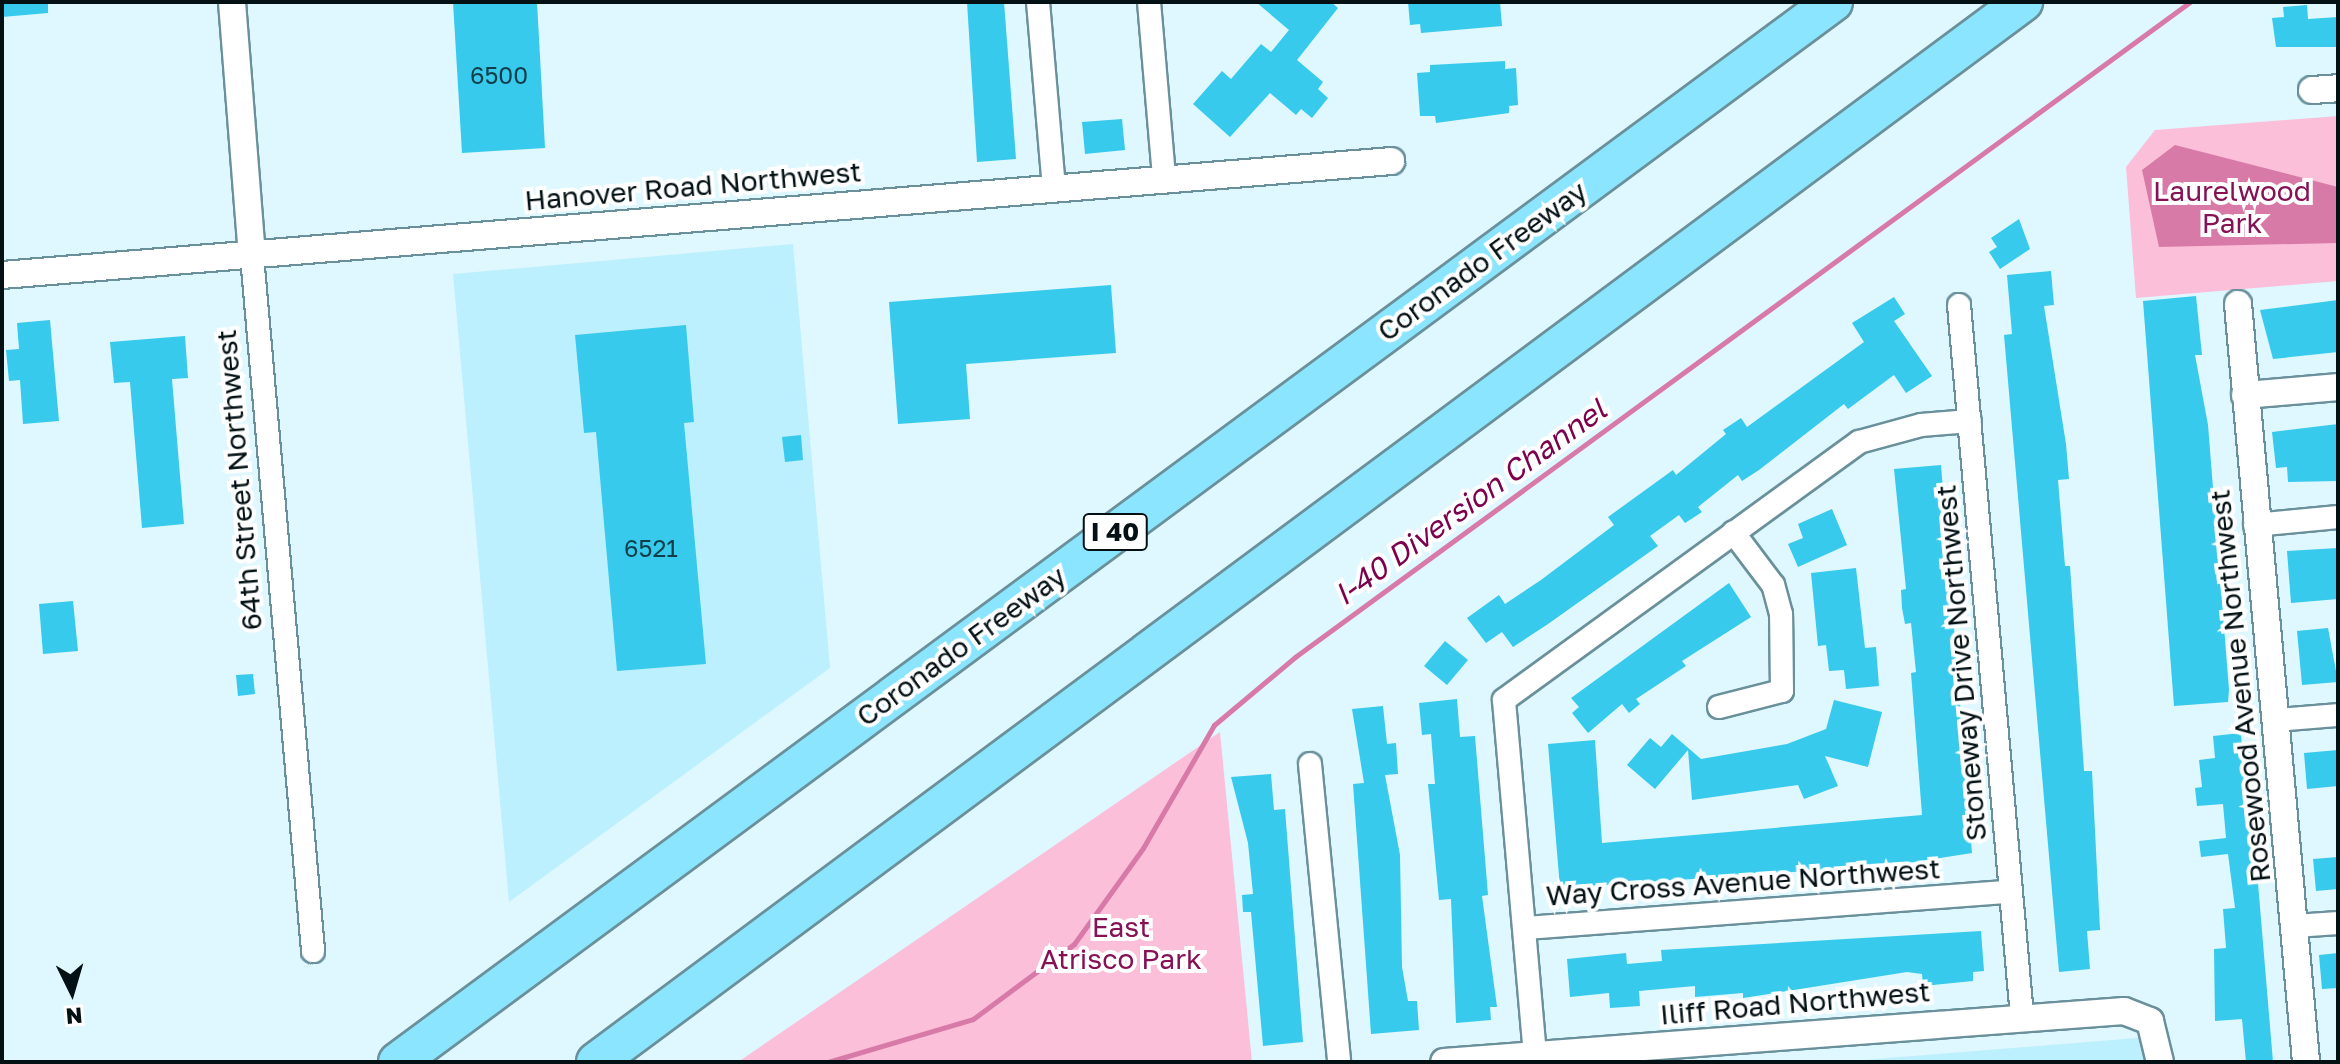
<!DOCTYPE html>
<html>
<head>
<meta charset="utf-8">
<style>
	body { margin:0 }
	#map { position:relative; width:2340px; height:1064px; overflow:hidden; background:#dff7ff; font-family:"Golos Text",sans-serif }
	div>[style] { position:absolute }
	.built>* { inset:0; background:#bdf0fe }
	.green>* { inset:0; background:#fbbfd9 }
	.water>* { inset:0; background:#d87aa7 }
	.stream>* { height:5px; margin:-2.5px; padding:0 2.5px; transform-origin:2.5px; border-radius:2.5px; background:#d87aa7 }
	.building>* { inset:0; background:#37caec }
	.roads { filter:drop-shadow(2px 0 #6a909b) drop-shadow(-2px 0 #6a909b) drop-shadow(0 2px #6a909b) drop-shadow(0 -2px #6a909b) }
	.minor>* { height:22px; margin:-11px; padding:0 11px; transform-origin:11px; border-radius:11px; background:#fff }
	.tertiary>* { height:26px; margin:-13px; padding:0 13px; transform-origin:13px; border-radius:13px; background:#fff }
	.motorway>* { height:38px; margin:-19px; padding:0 19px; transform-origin:19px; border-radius:19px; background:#8ce5fe }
	span { translate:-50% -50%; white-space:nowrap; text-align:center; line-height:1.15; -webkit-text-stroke:8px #fff; paint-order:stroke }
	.number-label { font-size:24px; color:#103e4a }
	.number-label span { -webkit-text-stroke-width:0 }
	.shield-label span { padding:2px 6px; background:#fff; border:2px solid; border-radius:6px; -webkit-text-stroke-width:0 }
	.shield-label { font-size:26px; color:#031014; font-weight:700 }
	.street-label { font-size:28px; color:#031014 }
	.park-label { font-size:28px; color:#841255 }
	.water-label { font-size:30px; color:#7a024d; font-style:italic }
	.frame { position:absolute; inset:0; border:4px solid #031014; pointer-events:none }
	.north { position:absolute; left:32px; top:952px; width:80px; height:80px; -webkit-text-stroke:6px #fff; paint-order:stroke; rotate:175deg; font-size:22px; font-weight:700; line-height:32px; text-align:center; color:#031014 }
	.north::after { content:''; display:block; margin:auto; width:28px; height:36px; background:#031014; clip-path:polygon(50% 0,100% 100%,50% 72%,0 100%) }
</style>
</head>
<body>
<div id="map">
	<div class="built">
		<div style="clip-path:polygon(793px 244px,830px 668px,509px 902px,453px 274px)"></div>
		<div style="clip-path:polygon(2149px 1037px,2151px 1062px,1839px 1062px)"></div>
	</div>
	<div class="green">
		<div style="clip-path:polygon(2338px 116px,2338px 281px,2136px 298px,2126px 167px,2155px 130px)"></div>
		<div style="clip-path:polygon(1220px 732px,1252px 1062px,738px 1062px)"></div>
	</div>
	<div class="water">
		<div style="clip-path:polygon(2175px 145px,2338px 187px,2338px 243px,2159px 247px,2142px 170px)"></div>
	</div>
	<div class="stream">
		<div style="left:828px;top:1062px;width:151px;rotate:-16.5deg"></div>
		<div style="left:973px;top:1019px;width:126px;rotate:-36.6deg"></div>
		<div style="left:1074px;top:944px;width:118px;rotate:-54.3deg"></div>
		<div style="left:1143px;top:848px;width:142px;rotate:-60deg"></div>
		<div style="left:1214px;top:725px;width:106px;rotate:-40deg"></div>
		<div style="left:1295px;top:657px;width:1109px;rotate:-36.2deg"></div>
	</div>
	<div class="building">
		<div style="clip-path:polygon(2px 2px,48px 2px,48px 13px,2px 17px)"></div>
		<div style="clip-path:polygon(453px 2px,537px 2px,545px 148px,462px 153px)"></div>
		<div style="clip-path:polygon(967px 2px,1004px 2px,1016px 159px,977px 162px)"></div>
		<div style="clip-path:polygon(1256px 2px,1331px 2px,1338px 8px,1297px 60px,1323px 82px,1318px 89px,1328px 98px,1312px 118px,1301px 109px,1296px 115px,1270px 93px,1230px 137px,1193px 104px,1222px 71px,1231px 79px,1261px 44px,1271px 52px,1289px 30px)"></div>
		<div style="clip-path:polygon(1408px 2px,1500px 2px,1502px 26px,1421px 33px,1420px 24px,1410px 25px)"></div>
		<div style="clip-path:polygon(2307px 5px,2308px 19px,2338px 17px,2338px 47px,2276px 47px,2272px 18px,2284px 17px,2283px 7px)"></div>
		<div style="clip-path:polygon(1505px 61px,1505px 69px,1516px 68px,1518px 105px,1509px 106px,1509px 113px,1436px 123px,1435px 116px,1420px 116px,1417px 73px,1430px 72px,1430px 65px)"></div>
		<div style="clip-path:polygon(1122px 119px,1125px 150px,1085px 154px,1082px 122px)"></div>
		<div style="clip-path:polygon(2019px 219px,2030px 249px,2000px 269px,1989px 252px,1997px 247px,1991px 238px)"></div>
		<div style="clip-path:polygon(2051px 271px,2054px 305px,2044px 306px,2066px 444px,2069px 479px,2058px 480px,2065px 566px,2070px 566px,2084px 771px,2092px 771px,2100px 930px,2087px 931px,2090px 969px,2059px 972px,2004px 335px,2012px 334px,2007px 275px)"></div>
		<div style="clip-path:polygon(1111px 285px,1116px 353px,966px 364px,970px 419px,898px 424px,889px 302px)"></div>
		<div style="clip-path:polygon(2196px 296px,2202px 355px,2195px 355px,2208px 425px,2229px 690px,2228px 702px,2174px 706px,2143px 301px)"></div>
		<div style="clip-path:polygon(1894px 297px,1905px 314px,1894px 321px,1932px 376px,1906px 393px,1894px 375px,1848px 409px,1844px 404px,1759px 470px,1742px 481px,1738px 475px,1698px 507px,1702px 512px,1685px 523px,1679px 515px,1650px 536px,1658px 546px,1548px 624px,1513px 647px,1502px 632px,1486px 643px,1467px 618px,1499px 595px,1505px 604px,1541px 580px,1614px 525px,1608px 517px,1673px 470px,1676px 475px,1726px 434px,1723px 430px,1741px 418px,1747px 427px,1864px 342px,1852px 323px)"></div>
		<div style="clip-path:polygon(2338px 300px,2338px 352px,2273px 359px,2260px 310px)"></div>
		<div style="clip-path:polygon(50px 320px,59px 421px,23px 424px,20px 380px,9px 381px,6px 350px,19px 349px,17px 323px)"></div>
		<div style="clip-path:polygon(686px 325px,694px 422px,684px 423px,706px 664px,617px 671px,596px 432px,584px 433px,575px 335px)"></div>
		<div style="clip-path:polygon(185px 336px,188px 378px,172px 379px,184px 524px,142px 528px,130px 382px,114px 383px,110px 342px)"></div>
		<div style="clip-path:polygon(2338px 424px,2338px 481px,2288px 482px,2287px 467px,2276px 468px,2272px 432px)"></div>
		<div style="clip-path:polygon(801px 435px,803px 460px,785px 462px,782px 437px)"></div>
		<div style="clip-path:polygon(1941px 465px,1972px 853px,1895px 865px,1560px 888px,1548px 744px,1595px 740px,1602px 843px,1922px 815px,1911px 673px,1916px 672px,1911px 623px,1905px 624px,1902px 608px,1901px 590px,1906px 589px,1894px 469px)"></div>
		<div style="clip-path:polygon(1832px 509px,1847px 545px,1798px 567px,1788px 544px,1803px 538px,1798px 524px)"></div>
		<div style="clip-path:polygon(2338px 548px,2338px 599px,2291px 603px,2287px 551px)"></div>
		<div style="clip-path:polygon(1856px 568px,1865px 648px,1876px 647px,1879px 686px,1846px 689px,1844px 670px,1829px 671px,1826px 645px,1818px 646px,1811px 573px)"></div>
		<div style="clip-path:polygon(1729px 583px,1751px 617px,1682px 661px,1686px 666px,1636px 699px,1640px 704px,1629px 713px,1622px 704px,1588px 733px,1572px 713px,1579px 707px,1571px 698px)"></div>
		<div style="clip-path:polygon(73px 601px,78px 651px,43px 654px,39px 604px)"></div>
		<div style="clip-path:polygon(2328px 628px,2338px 682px,2302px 685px,2297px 631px)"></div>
		<div style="clip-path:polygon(1445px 641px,1468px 660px,1447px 685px,1424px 666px)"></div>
		<div style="clip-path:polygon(253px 674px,255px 694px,238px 696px,236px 675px)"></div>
		<div style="clip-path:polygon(1457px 699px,1460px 737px,1475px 736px,1488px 895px,1482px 896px,1497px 1007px,1490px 1007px,1491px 1020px,1456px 1023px,1451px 899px,1439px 900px,1428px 784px,1435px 784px,1431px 734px,1422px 735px,1419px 703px)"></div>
		<div style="clip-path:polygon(1834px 700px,1882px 712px,1868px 767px,1825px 756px,1838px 786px,1804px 799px,1798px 785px,1692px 800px,1688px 750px,1655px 789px,1627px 765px,1650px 738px,1661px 747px,1672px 734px,1701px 759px,1787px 744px,1826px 729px)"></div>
		<div style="clip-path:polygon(1383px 706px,1387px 744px,1396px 743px,1398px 774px,1385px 775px,1400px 855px,1402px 967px,1408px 1001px,1417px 1001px,1419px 1030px,1371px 1034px,1353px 784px,1364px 783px,1352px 709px)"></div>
		<div style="clip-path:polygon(2241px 733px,2242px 750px,2255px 748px,2256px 763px,2248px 764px,2273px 1062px,2246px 1062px,2242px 1019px,2215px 1021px,2214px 949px,2226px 948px,2223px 909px,2235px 908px,2228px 854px,2201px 857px,2199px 841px,2226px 838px,2223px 804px,2197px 806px,2195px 788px,2202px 787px,2199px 760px,2215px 758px,2213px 736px)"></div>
		<div style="clip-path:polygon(2338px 750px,2338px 786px,2307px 789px,2304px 753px)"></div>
		<div style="clip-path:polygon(1271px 774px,1274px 810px,1285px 809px,1303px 1042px,1263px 1046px,1251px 912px,1243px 912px,1242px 895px,1253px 894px,1248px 843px,1231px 777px)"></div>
		<div style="clip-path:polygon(2338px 857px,2338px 889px,2316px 891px,2313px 859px)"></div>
		<div style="clip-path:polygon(1981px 931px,1984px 971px,1973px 972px,1973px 981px,1923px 986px,1922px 974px,1907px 972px,1743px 998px,1743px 993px,1695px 997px,1695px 986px,1639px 991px,1640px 1006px,1610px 1008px,1609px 993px,1570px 997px,1567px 959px,1626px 953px,1627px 964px,1662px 961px,1661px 950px)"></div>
		<div style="clip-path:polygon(2338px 953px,2338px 988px,2322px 989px,2319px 955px)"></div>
	</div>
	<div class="roads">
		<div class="minor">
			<div style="left:1038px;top:2px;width:186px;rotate:85.1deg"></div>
			<div style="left:1149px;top:2px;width:177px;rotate:85.1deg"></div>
			<div style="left:252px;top:256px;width:698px;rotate:84.98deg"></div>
			<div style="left:1959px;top:305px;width:715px;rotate:84.94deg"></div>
			<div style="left:2255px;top:525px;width:83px;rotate:-5.5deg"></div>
			<div style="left:1719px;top:707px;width:65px;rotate:-14.3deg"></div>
			<div style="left:1782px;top:691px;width:77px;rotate:-90.7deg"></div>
			<div style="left:1781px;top:614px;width:30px;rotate:-105deg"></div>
			<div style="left:1773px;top:585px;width:66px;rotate:-127deg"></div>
			<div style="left:2277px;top:720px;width:61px;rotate:-4.7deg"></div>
			<div style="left:1310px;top:764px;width:299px;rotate:84.4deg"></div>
			<div style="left:2295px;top:926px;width:43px;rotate:-4deg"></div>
			<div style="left:1527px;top:928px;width:485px;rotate:-4.3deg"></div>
			<div style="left:1535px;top:1055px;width:356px;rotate:-95deg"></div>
			<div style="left:1504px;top:700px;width:439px;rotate:-36deg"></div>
			<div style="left:1859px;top:442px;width:64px;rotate:-15.3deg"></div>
			<div style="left:1921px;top:425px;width:49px;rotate:-4.7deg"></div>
		</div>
		<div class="tertiary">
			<div style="left:232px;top:2px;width:255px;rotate:85.5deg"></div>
			<div style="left:2312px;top:90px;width:26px;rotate:-4deg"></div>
			<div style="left:2px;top:275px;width:1394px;rotate:-4.69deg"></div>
			<div style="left:2238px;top:304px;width:761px;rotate:84.87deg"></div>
			<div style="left:2245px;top:395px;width:93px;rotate:-4.9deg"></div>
			<div style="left:1444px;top:1062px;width:682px;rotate:-4.29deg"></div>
			<div style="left:2124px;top:1011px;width:28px;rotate:21deg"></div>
			<div style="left:2150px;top:1021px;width:42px;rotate:76.3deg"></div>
		</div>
		<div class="motorway">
			<div style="left:398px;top:1062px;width:1784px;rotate:-36.45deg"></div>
			<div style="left:596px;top:1062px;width:1778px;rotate:-36.61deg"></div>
		</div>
	</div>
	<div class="number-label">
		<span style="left:499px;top:75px">6500</span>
		<span style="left:651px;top:548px">6521</span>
	</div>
	<div class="shield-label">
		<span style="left:1115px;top:532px">I 40</span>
	</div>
	<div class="street-label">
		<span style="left:693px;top:186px;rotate:-5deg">Hanover Road Northwest</span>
		<span style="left:1482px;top:261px;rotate:-36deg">Coronado Freeway</span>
		<span style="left:239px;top:480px;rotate:-95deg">64th Street Northwest</span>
		<span style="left:961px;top:646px;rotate:-36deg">Coronado Freeway</span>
		<span style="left:1961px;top:663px;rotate:-95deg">Stoneway Drive Northwest</span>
		<span style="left:2240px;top:686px;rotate:-96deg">Rosewood Avenue Northwest</span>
		<span style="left:1743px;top:882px;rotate:-4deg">Way Cross Avenue Northwest</span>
		<span style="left:1795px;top:1003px;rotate:-5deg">Iliff Road Northwest</span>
	</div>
	<div class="park-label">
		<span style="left:2232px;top:207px">Laurelwood<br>Park</span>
		<span style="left:1121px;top:943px">East<br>Atrisco Park</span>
	</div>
	<div class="water-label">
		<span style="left:1470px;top:502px;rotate:-36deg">I-40 Diversion Channel</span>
	</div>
	<div class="frame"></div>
	<div class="north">N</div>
</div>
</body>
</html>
